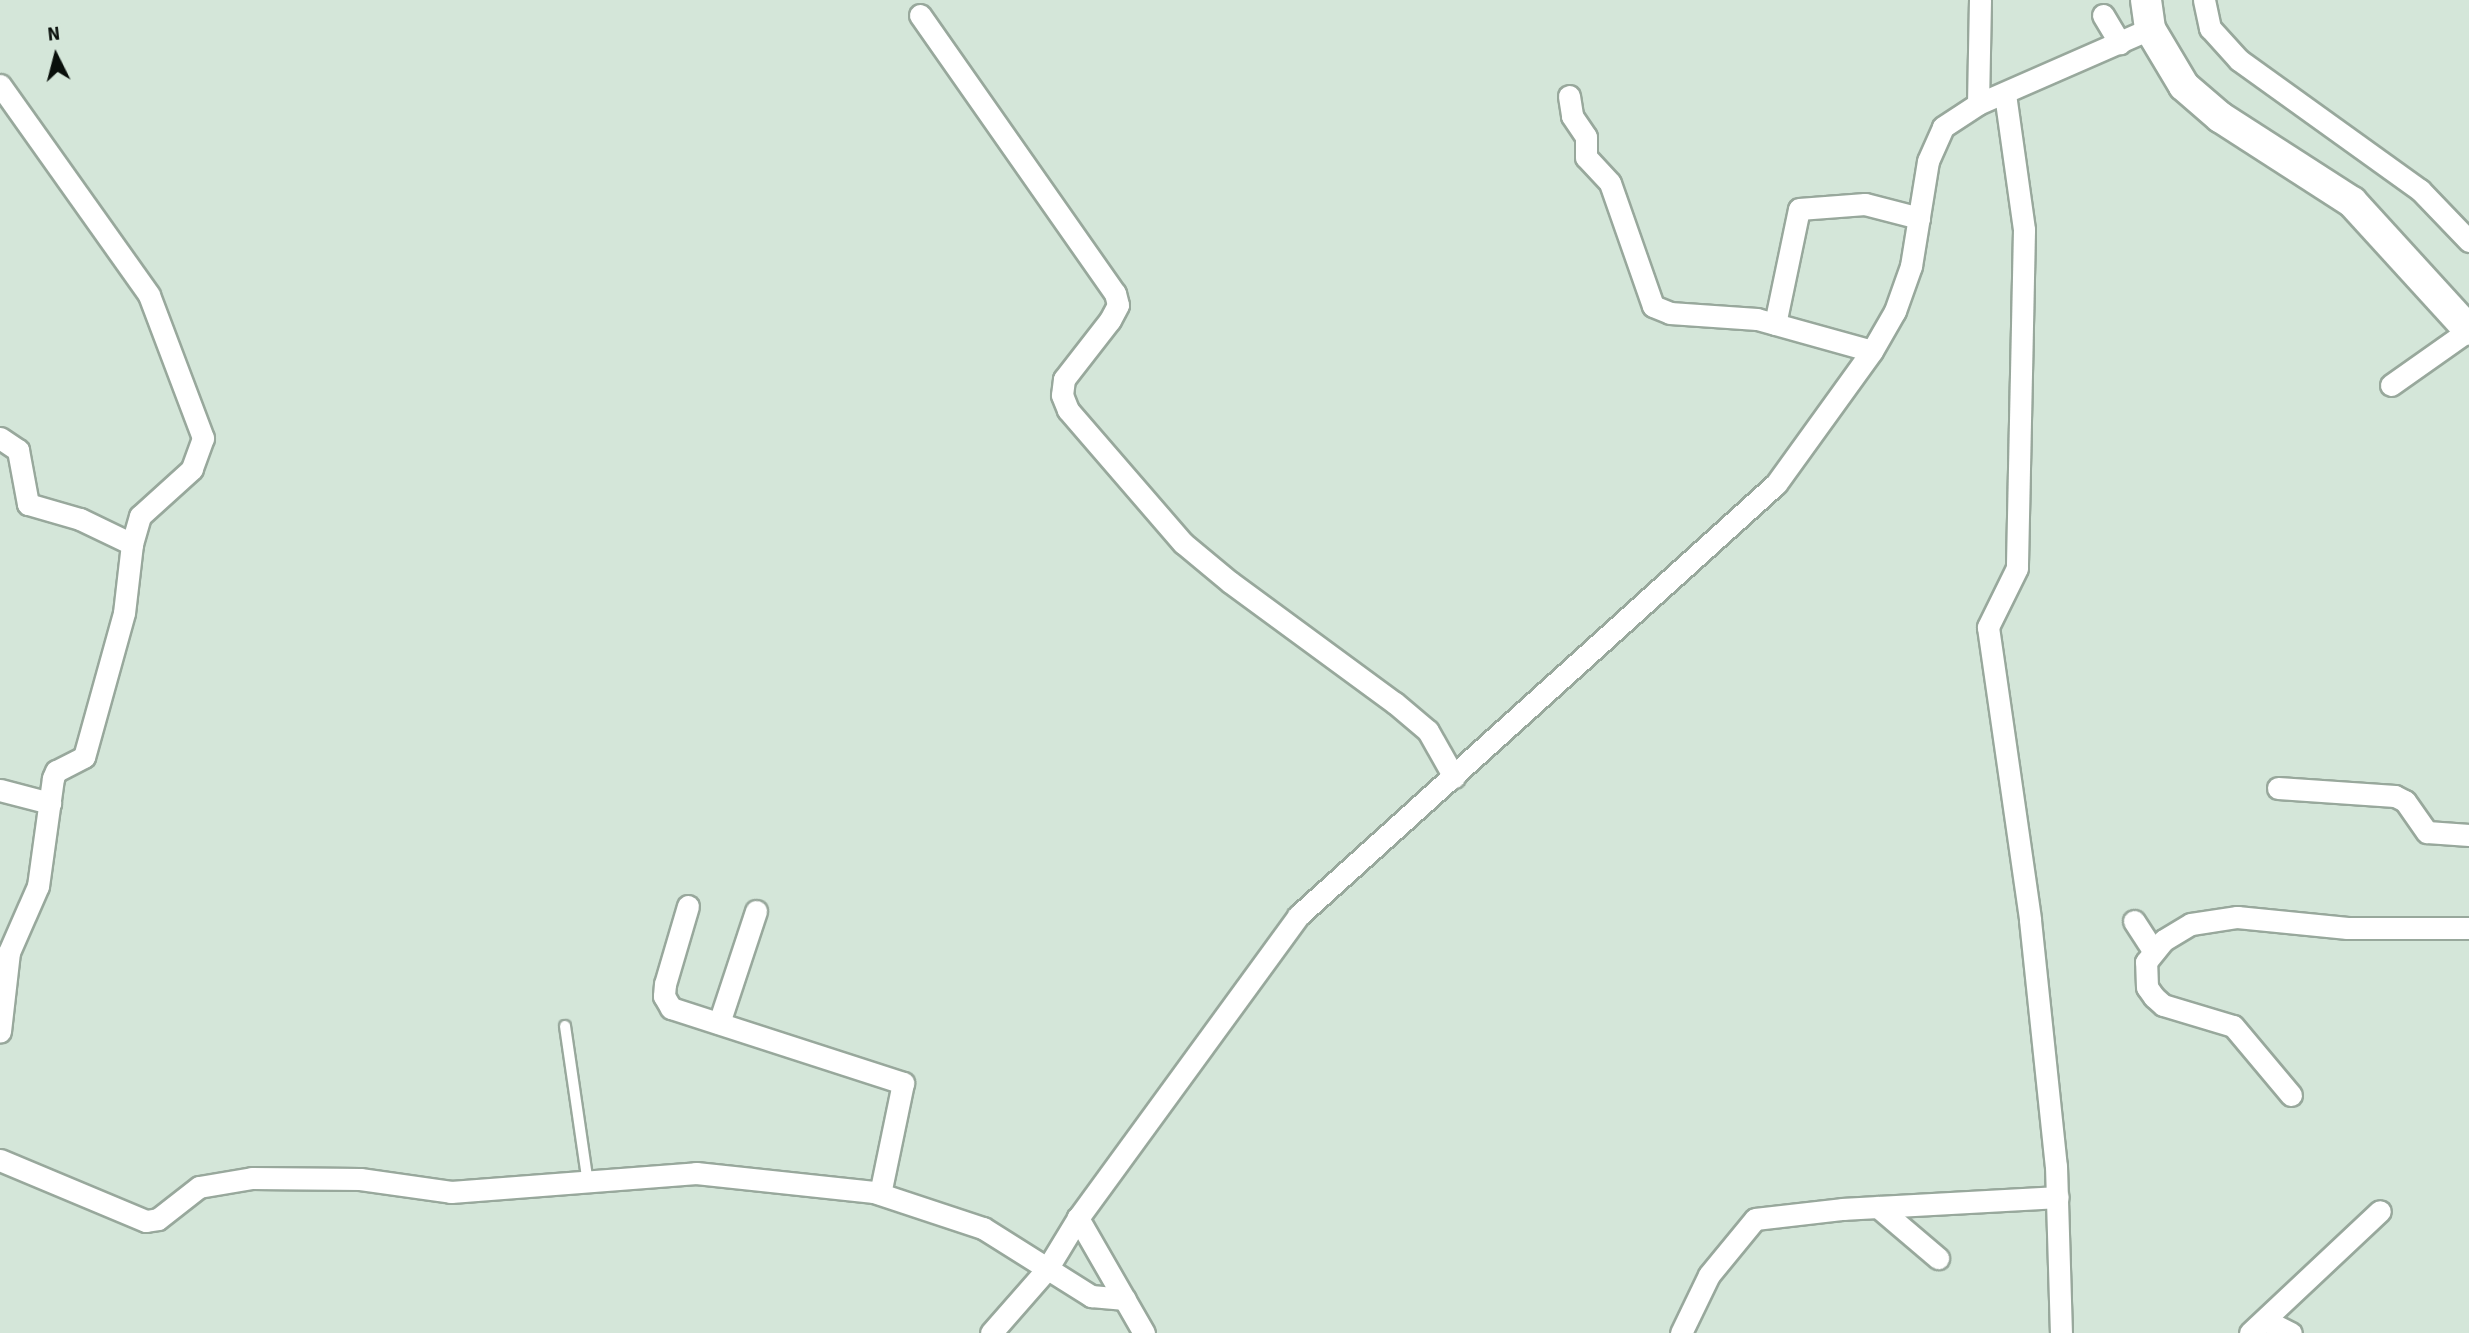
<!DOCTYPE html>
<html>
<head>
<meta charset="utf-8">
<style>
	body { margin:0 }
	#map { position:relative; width:2469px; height:1333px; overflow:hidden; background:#d4e6d9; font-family:"Source Sans 3",sans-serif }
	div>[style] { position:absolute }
	.roads { filter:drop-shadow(2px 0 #98a89c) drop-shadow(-2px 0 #98a89c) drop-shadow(0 2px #98a89c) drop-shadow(0 -2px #98a89c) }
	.service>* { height:10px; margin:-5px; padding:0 5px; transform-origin:5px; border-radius:5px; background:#fff }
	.minor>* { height:21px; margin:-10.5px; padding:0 10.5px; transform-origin:10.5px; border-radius:10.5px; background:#fff }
	.secondary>* { height:30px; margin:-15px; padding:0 15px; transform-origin:15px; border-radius:15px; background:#fff }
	span { translate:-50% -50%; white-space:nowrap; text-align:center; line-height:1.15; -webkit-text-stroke:5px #d4e6d9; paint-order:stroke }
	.north { position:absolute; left:21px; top:21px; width:70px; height:70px; -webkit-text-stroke:5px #d4e6d9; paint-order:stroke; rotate:354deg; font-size:19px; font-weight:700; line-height:28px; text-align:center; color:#090f0b }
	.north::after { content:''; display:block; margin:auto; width:24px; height:32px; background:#090f0b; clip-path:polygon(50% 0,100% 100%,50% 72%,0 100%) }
</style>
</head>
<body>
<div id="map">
	<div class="roads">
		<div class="service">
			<div style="left:565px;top:1026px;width:159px;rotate:81.7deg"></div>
		</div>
		<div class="minor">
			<div style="left:2204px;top:0;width:29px;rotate:78deg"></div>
			<div style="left:2210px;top:28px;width:43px;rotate:47.8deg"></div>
			<div style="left:2239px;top:60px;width:223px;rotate:35.7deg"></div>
			<div style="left:2420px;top:190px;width:71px;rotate:46.1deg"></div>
			<div style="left:920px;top:15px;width:340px;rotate:55deg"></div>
			<div style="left:1115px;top:293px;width:12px;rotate:76deg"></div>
			<div style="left:1118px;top:305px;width:17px;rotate:118deg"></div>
			<div style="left:1110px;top:320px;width:75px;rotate:127.9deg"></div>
			<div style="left:1064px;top:379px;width:16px;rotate:97deg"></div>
			<div style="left:1062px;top:395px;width:16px;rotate:68deg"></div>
			<div style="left:1068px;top:410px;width:176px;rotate:49.2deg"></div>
			<div style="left:1183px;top:543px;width:61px;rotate:39.7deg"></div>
			<div style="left:1230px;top:582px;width:205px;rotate:36.3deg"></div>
			<div style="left:1395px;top:703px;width:43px;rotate:40.3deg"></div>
			<div style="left:1428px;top:731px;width:53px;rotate:60.5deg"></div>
			<div style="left:2103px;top:15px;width:33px;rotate:59deg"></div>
			<div style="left:0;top:85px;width:257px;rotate:54.6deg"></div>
			<div style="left:149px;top:295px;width:153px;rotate:69.3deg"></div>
			<div style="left:203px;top:438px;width:33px;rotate:110deg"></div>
			<div style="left:192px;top:469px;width:70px;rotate:137.9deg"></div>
			<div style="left:140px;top:516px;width:29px;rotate:106deg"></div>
			<div style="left:132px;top:544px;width:69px;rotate:96.6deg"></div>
			<div style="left:124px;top:613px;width:149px;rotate:105.5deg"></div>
			<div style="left:84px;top:757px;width:31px;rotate:153deg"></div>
			<div style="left:56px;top:771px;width:8px;rotate:113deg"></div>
			<div style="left:53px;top:778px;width:109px;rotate:97.9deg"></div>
			<div style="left:38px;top:886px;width:72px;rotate:113.7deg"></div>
			<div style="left:9px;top:952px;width:80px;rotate:96.5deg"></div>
			<div style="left:2005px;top:94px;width:137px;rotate:82deg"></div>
			<div style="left:2024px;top:230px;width:338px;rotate:91.2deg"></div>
			<div style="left:2017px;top:568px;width:66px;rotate:116.2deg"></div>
			<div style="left:1988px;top:627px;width:296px;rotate:81.8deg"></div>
			<div style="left:2030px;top:920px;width:247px;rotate:84deg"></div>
			<div style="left:2056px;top:1166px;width:167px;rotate:88.3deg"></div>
			<div style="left:1569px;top:96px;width:20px;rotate:81deg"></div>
			<div style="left:1572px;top:116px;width:25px;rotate:56deg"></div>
			<div style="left:1586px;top:137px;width:20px;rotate:90deg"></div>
			<div style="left:1586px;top:157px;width:35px;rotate:47deg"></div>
			<div style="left:1610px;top:183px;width:130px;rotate:70.7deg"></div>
			<div style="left:1653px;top:306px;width:18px;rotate:22deg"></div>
			<div style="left:1670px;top:313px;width:87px;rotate:3.9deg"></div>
			<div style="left:1757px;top:319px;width:119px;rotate:15.5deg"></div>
			<div style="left:1978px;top:104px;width:104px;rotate:-88.9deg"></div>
			<div style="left:1775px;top:324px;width:117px;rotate:-78.2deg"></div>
			<div style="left:1799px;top:209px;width:66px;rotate:-4.3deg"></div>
			<div style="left:1865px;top:204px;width:56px;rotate:14.5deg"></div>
			<div style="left:2391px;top:385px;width:95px;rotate:-35.2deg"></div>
			<div style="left:0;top:438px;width:22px;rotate:34deg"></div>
			<div style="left:18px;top:450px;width:55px;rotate:79.5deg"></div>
			<div style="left:28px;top:504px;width:54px;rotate:16.1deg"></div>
			<div style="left:80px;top:519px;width:58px;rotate:25.7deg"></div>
			<div style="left:2278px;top:788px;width:117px;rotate:3.9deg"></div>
			<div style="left:2395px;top:796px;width:11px;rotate:27deg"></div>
			<div style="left:2405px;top:801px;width:38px;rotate:55deg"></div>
			<div style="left:2427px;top:832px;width:42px;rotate:4.1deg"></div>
			<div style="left:0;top:790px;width:52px;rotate:14.6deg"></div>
			<div style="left:688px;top:906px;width:81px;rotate:106.4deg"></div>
			<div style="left:665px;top:984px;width:12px;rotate:95deg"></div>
			<div style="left:664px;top:996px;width:14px;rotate:60deg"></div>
			<div style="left:671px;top:1008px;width:244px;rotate:17.9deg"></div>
			<div style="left:903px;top:1083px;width:113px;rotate:101.7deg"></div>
			<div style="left:2134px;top:921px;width:35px;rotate:57deg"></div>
			<div style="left:719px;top:1023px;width:118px;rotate:-71.7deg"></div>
			<div style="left:2291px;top:1095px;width:90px;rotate:-130deg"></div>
			<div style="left:2233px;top:1026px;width:73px;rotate:-163.3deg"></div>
			<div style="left:2163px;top:1005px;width:12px;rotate:-138deg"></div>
			<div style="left:2154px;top:997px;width:12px;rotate:-125deg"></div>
			<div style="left:2147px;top:987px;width:25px;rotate:-92deg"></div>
			<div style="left:2146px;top:962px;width:28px;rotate:-51deg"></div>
			<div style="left:2164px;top:940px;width:31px;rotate:-31deg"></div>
			<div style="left:2191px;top:924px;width:47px;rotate:-8.7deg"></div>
			<div style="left:2237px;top:917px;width:111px;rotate:5.7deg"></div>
			<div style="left:2347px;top:928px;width:122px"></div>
			<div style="left:0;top:1160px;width:158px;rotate:22.7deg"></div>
			<div style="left:146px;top:1221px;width:12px;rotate:-9deg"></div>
			<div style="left:158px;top:1219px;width:52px;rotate:-38deg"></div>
			<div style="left:199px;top:1187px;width:54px;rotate:-9.6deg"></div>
			<div style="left:252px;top:1178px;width:108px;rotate:0.5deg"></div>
			<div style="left:360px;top:1179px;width:92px;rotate:8.1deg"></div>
			<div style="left:451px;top:1192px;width:246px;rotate:-4.4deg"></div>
			<div style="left:696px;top:1173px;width:179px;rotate:6.1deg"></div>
			<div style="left:874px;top:1192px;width:115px;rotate:18.3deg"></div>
			<div style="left:983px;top:1228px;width:128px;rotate:32.2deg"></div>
			<div style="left:1091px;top:1296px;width:34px;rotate:5deg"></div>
			<div style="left:1878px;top:1207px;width:79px;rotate:40.4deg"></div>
			<div style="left:2265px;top:1320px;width:29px;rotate:27deg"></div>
			<div style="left:991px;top:1333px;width:85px;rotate:-48.8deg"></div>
			<div style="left:1047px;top:1269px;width:60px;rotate:-58.7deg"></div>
			<div style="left:1144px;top:1333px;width:133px;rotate:-119.9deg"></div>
			<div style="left:1078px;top:1218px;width:374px;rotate:-53.9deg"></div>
			<div style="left:1298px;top:916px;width:644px;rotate:-42.11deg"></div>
			<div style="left:1776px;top:484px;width:164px;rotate:-54.2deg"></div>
			<div style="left:1872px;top:351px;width:46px;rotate:-60.1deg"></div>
			<div style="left:1895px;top:311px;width:48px;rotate:-70.4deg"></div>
			<div style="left:1911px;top:266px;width:106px;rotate:-80.8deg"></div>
			<div style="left:1928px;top:161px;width:37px;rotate:-66deg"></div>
			<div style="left:1943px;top:127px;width:42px;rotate:-33.3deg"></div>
			<div style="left:1978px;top:104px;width:188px;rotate:-23.6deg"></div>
			<div style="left:1681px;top:1333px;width:64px;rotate:-64.2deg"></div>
			<div style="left:1709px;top:1275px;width:72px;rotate:-50.6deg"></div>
			<div style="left:1755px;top:1219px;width:89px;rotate:-6.5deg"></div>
			<div style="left:1843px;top:1209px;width:215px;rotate:-3.2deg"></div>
			<div style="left:2250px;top:1333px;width:178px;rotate:-43.2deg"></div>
		</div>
		<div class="secondary">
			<div style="left:2146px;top:0;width:29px;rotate:82deg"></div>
			<div style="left:2150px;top:29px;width:66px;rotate:59.2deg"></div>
			<div style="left:2184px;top:86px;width:48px;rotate:40.7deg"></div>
			<div style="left:2220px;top:117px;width:157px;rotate:32.8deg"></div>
			<div style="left:2352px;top:202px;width:173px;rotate:47.6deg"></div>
		</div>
	</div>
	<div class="north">N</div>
</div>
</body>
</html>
